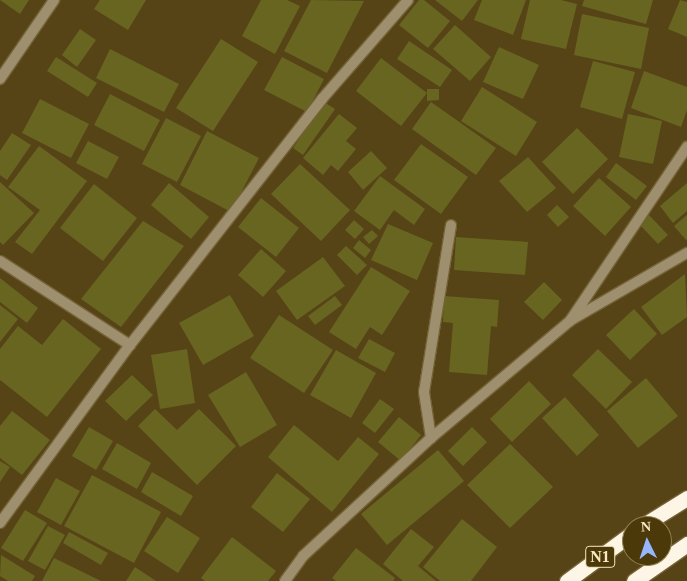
<!DOCTYPE html>
<html>
<head>
<meta charset="utf-8">
<style>
	body { margin:0 }
	#map { position:relative; width:687px; height:581px; overflow:hidden; background:#564417; font-family:Georgia,serif }
	div>[style] { position:absolute }
	.building>* { inset:0; background:#686521 }
	.roads { filter:drop-shadow(1px 0 #746236) drop-shadow(-1px 0 #746236) drop-shadow(0 1px #746236) drop-shadow(0 -1px #746236) }
	.lane>* { height:10px; margin:-5px; padding:0 5px; transform-origin:5px; border-radius:5px; background:#9e8f6f }
	.street>* { height:10px; margin:-5px; padding:0 5px; transform-origin:5px; border-radius:5px; background:#9e8f6f }
	.highway>* { height:15px; margin:-7.5px; padding:0 7.5px; transform-origin:7.5px; border-radius:7.5px; background:#fdf6e6 }
	span { translate:-50% -50%; white-space:nowrap; text-align:center; line-height:1.15; -webkit-text-stroke:4px #4b390a; paint-order:stroke }
	.shield-label span { padding:1px 4px; background:#4b390a; border:1px solid; border-radius:4px; -webkit-text-stroke-width:0 }
	.shield-label { font-size:16px; color:#fae8c1; font-weight:700 }
	.north { position:absolute; left:622px; top:516px; width:50px; height:50px; box-sizing:border-box; background:#4b390a; border:1px solid #917f53; border-radius:50%; rotate:356deg; font-size:14px; font-weight:700; line-height:20px; text-align:center; color:#fae8c1 }
	.north::after { content:''; display:block; margin:auto; width:18px; height:22px; background:#98b6fd; clip-path:polygon(50% 0,100% 100%,50% 72%,0 100%) }
</style>
</head>
<body>
<div id="map">
	<div class="building">
		<div style="clip-path:polygon(0 0,29px 0,20px 14px)"></div>
		<div style="clip-path:polygon(100px 0,146px 0,128px 30px,94px 9px)"></div>
		<div style="clip-path:polygon(261px 0,287px 0,300px 6px,275px 54px,242px 36px)"></div>
		<div style="clip-path:polygon(311px 0,364px 1px,327px 73px,284px 51px)"></div>
		<div style="clip-path:polygon(419px 0,424px 0,450px 21px,428px 48px,399px 25px)"></div>
		<div style="clip-path:polygon(435px 0,478px 0,462px 21px)"></div>
		<div style="clip-path:polygon(482px 0,526px 0,513px 35px,474px 20px)"></div>
		<div style="clip-path:polygon(530px 0,561px 0,577px 4px,566px 49px,521px 39px)"></div>
		<div style="clip-path:polygon(584px 0,653px 0,646px 24px,582px 6px)"></div>
		<div style="clip-path:polygon(680px 0,687px 2px,687px 37px,668px 29px)"></div>
		<div style="clip-path:polygon(582px 14px,649px 28px,641px 69px,574px 55px)"></div>
		<div style="clip-path:polygon(455px 25px,491px 57px,470px 81px,433px 49px)"></div>
		<div style="clip-path:polygon(80px 29px,96px 40px,77px 67px,62px 55px)"></div>
		<div style="clip-path:polygon(221px 39px,258px 62px,213px 131px,176px 108px)"></div>
		<div style="clip-path:polygon(409px 41px,452px 70px,440px 87px,397px 59px)"></div>
		<div style="clip-path:polygon(499px 47px,539px 65px,523px 99px,483px 82px)"></div>
		<div style="clip-path:polygon(110px 49px,179px 84px,164px 112px,96px 78px)"></div>
		<div style="clip-path:polygon(56px 57px,97px 83px,88px 97px,47px 71px)"></div>
		<div style="clip-path:polygon(282px 57px,324px 79px,307px 112px,264px 90px)"></div>
		<div style="clip-path:polygon(381px 58px,427px 93px,401px 126px,356px 91px)"></div>
		<div style="clip-path:polygon(593px 61px,635px 72px,622px 119px,580px 107px)"></div>
		<div style="clip-path:polygon(644px 71px,687px 87px,687px 110px,681px 127px,631px 108px)"></div>
		<div style="clip-path:polygon(482px 87px,537px 122px,516px 156px,461px 121px)"></div>
		<div style="clip-path:polygon(427px 89px,439px 89px,439px 100px,427px 101px)"></div>
		<div style="clip-path:polygon(110px 94px,160px 120px,144px 151px,94px 125px)"></div>
		<div style="clip-path:polygon(40px 99px,89px 124px,71px 158px,22px 133px)"></div>
		<div style="clip-path:polygon(324px 102px,335px 109px,303px 155px,293px 148px)"></div>
		<div style="clip-path:polygon(431px 102px,496px 148px,476px 175px,412px 129px)"></div>
		<div style="clip-path:polygon(339px 114px,357px 128px,346px 141px,356px 149px,338px 171px,331px 165px,323px 175px,303px 158px)"></div>
		<div style="clip-path:polygon(628px 114px,662px 121px,653px 164px,619px 157px)"></div>
		<div style="clip-path:polygon(166px 118px,201px 136px,177px 182px,142px 164px)"></div>
		<div style="clip-path:polygon(577px 128px,608px 159px,573px 194px,542px 162px)"></div>
		<div style="clip-path:polygon(207px 131px,259px 158px,231px 212px,180px 185px)"></div>
		<div style="clip-path:polygon(12px 133px,31px 145px,7px 180px,0 175px,0 151px)"></div>
		<div style="clip-path:polygon(88px 141px,119px 157px,107px 179px,76px 163px)"></div>
		<div style="clip-path:polygon(421px 144px,468px 177px,441px 214px,394px 180px)"></div>
		<div style="clip-path:polygon(39px 146px,87px 181px,32px 254px,15px 242px,40px 210px,8px 187px)"></div>
		<div style="clip-path:polygon(371px 151px,387px 168px,363px 190px,348px 172px)"></div>
		<div style="clip-path:polygon(528px 157px,556px 188px,527px 212px,499px 181px)"></div>
		<div style="clip-path:polygon(616px 163px,647px 186px,636px 200px,606px 177px)"></div>
		<div style="clip-path:polygon(300px 164px,350px 210px,321px 241px,271px 194px)"></div>
		<div style="clip-path:polygon(380px 176px,425px 209px,414px 225px,394px 210px,380px 230px,354px 211px)"></div>
		<div style="clip-path:polygon(599px 178px,631px 207px,605px 236px,573px 206px)"></div>
		<div style="clip-path:polygon(0 182px,34px 213px,3px 245px,0 242px)"></div>
		<div style="clip-path:polygon(169px 183px,209px 217px,191px 239px,151px 205px)"></div>
		<div style="clip-path:polygon(687px 183px,687px 211px,673px 223px,660px 206px)"></div>
		<div style="clip-path:polygon(94px 184px,137px 218px,103px 261px,60px 228px)"></div>
		<div style="clip-path:polygon(261px 198px,299px 228px,276px 257px,238px 227px)"></div>
		<div style="clip-path:polygon(557px 205px,569px 217px,558px 227px,547px 215px)"></div>
		<div style="clip-path:polygon(649px 215px,668px 235px,658px 244px,639px 224px)"></div>
		<div style="clip-path:polygon(687px 215px,687px 239px,686px 240px,674px 226px)"></div>
		<div style="clip-path:polygon(354px 220px,364px 229px,355px 239px,345px 230px)"></div>
		<div style="clip-path:polygon(143px 221px,184px 246px,121px 327px,81px 299px)"></div>
		<div style="clip-path:polygon(388px 224px,433px 243px,417px 280px,371px 260px)"></div>
		<div style="clip-path:polygon(372px 230px,378px 236px,369px 244px,363px 237px)"></div>
		<div style="clip-path:polygon(456px 237px,528px 242px,525px 275px,454px 270px)"></div>
		<div style="clip-path:polygon(359px 240px,371px 250px,365px 258px,353px 248px)"></div>
		<div style="clip-path:polygon(346px 246px,367px 265px,357px 275px,337px 255px)"></div>
		<div style="clip-path:polygon(261px 249px,286px 271px,263px 297px,238px 275px)"></div>
		<div style="clip-path:polygon(323px 257px,345px 286px,297px 320px,276px 291px)"></div>
		<div style="clip-path:polygon(371px 267px,410px 291px,382px 335px,370px 327px,356px 349px,329px 332px)"></div>
		<div style="clip-path:polygon(685px 274px,687px 317px,662px 335px,641px 307px)"></div>
		<div style="clip-path:polygon(0 278px,38px 308px,27px 323px,0 302px)"></div>
		<div style="clip-path:polygon(544px 282px,562px 300px,543px 320px,524px 302px)"></div>
		<div style="clip-path:polygon(230px 295px,254px 336px,203px 365px,179px 323px)"></div>
		<div style="clip-path:polygon(335px 296px,342px 305px,315px 325px,308px 316px)"></div>
		<div style="clip-path:polygon(444px 296px,499px 300px,497px 327px,491px 326px,487px 375px,449px 372px,453px 323px,443px 322px)"></div>
		<div style="clip-path:polygon(0 305px,18px 319px,0 342px)"></div>
		<div style="clip-path:polygon(634px 309px,657px 334px,630px 360px,606px 335px)"></div>
		<div style="clip-path:polygon(279px 315px,333px 350px,304px 393px,250px 358px)"></div>
		<div style="clip-path:polygon(63px 319px,101px 349px,47px 417px,0 380px,0 349px,18px 326px,42px 345px)"></div>
		<div style="clip-path:polygon(369px 339px,395px 353px,385px 372px,358px 358px)"></div>
		<div style="clip-path:polygon(187px 349px,195px 403px,160px 409px,151px 355px)"></div>
		<div style="clip-path:polygon(598px 349px,632px 382px,606px 409px,572px 375px)"></div>
		<div style="clip-path:polygon(336px 350px,376px 373px,351px 418px,310px 395px)"></div>
		<div style="clip-path:polygon(246px 372px,277px 425px,240px 447px,208px 395px)"></div>
		<div style="clip-path:polygon(132px 375px,153px 395px,126px 421px,105px 401px)"></div>
		<div style="clip-path:polygon(646px 378px,678px 416px,638px 448px,607px 411px)"></div>
		<div style="clip-path:polygon(529px 381px,551px 404px,512px 442px,490px 419px)"></div>
		<div style="clip-path:polygon(565px 397px,599px 435px,577px 456px,542px 418px)"></div>
		<div style="clip-path:polygon(380px 399px,394px 409px,375px 433px,362px 423px)"></div>
		<div style="clip-path:polygon(155px 409px,177px 430px,199px 409px,236px 446px,197px 485px,138px 426px)"></div>
		<div style="clip-path:polygon(12px 411px,50px 440px,22px 475px,0 458px,0 426px)"></div>
		<div style="clip-path:polygon(399px 417px,421px 435px,401px 461px,378px 442px)"></div>
		<div style="clip-path:polygon(294px 425px,338px 461px,358px 437px,379px 454px,332px 512px,268px 457px)"></div>
		<div style="clip-path:polygon(89px 427px,113px 441px,96px 470px,72px 456px)"></div>
		<div style="clip-path:polygon(472px 427px,487px 442px,463px 466px,448px 451px)"></div>
		<div style="clip-path:polygon(117px 443px,151px 463px,137px 489px,102px 469px)"></div>
		<div style="clip-path:polygon(510px 444px,553px 487px,510px 528px,467px 485px)"></div>
		<div style="clip-path:polygon(438px 450px,464px 481px,387px 545px,361px 514px)"></div>
		<div style="clip-path:polygon(0 461px,10px 467px,0 482px)"></div>
		<div style="clip-path:polygon(152px 472px,193px 496px,181px 516px,141px 492px)"></div>
		<div style="clip-path:polygon(277px 473px,310px 499px,283px 532px,251px 507px)"></div>
		<div style="clip-path:polygon(92px 475px,161px 512px,134px 563px,64px 526px)"></div>
		<div style="clip-path:polygon(56px 478px,80px 491px,61px 525px,37px 512px)"></div>
		<div style="clip-path:polygon(25px 510px,47px 523px,23px 561px,1px 548px)"></div>
		<div style="clip-path:polygon(167px 517px,200px 538px,178px 573px,144px 551px)"></div>
		<div style="clip-path:polygon(462px 519px,497px 547px,471px 581px,440px 581px,423px 567px)"></div>
		<div style="clip-path:polygon(48px 526px,65px 535px,45px 570px,28px 561px)"></div>
		<div style="clip-path:polygon(411px 529px,434px 547px,418px 566px,436px 581px,403px 581px,383px 564px)"></div>
		<div style="clip-path:polygon(69px 532px,108px 553px,101px 565px,63px 543px)"></div>
		<div style="clip-path:polygon(232px 537px,276px 571px,268px 581px,205px 581px,201px 578px)"></div>
		<div style="clip-path:polygon(356px 548px,395px 578px,393px 581px,336px 581px,332px 578px)"></div>
		<div style="clip-path:polygon(1px 555px,35px 576px,32px 581px,8px 581px,0 576px)"></div>
		<div style="clip-path:polygon(54px 558px,101px 581px,42px 581px)"></div>
		<div style="clip-path:polygon(135px 567px,156px 581px,126px 581px)"></div>
	</div>
	<div class="roads">
		<div class="lane">
			<div style="left:431px;top:438px;width:47px;rotate:-98.7deg"></div>
			<div style="left:424px;top:392px;width:169px;rotate:-80.8deg"></div>
		</div>
		<div class="street">
			<div style="left:0;top:79px;width:96px;rotate:-55.6deg"></div>
			<div style="left:0;top:261px;width:155px;rotate:32.9deg"></div>
			<div style="left:573px;top:319px;width:132px;rotate:-30.1deg"></div>
			<div style="left:0;top:523px;width:220px;rotate:-53.9deg"></div>
			<div style="left:130px;top:345px;width:312px;rotate:-52deg"></div>
			<div style="left:322px;top:99px;width:131px;rotate:-49deg"></div>
			<div style="left:285px;top:581px;width:31px;rotate:-54deg"></div>
			<div style="left:303px;top:556px;width:174px;rotate:-42.7deg"></div>
			<div style="left:431px;top:438px;width:182px;rotate:-40.1deg"></div>
			<div style="left:570px;top:321px;width:210px;rotate:-56.1deg"></div>
		</div>
		<div class="highway">
			<div style="left:642px;top:526px;width:53px;rotate:-31.9deg"></div>
			<div style="left:567px;top:581px;width:81px;rotate:-36.4deg"></div>
			<div style="left:634px;top:581px;width:65px;rotate:-34.9deg"></div>
		</div>
	</div>
	<div class="shield-label">
		<span style="left:600px;top:557px">N1</span>
	</div>
	<div class="north">N</div>
</div>
</body>
</html>
